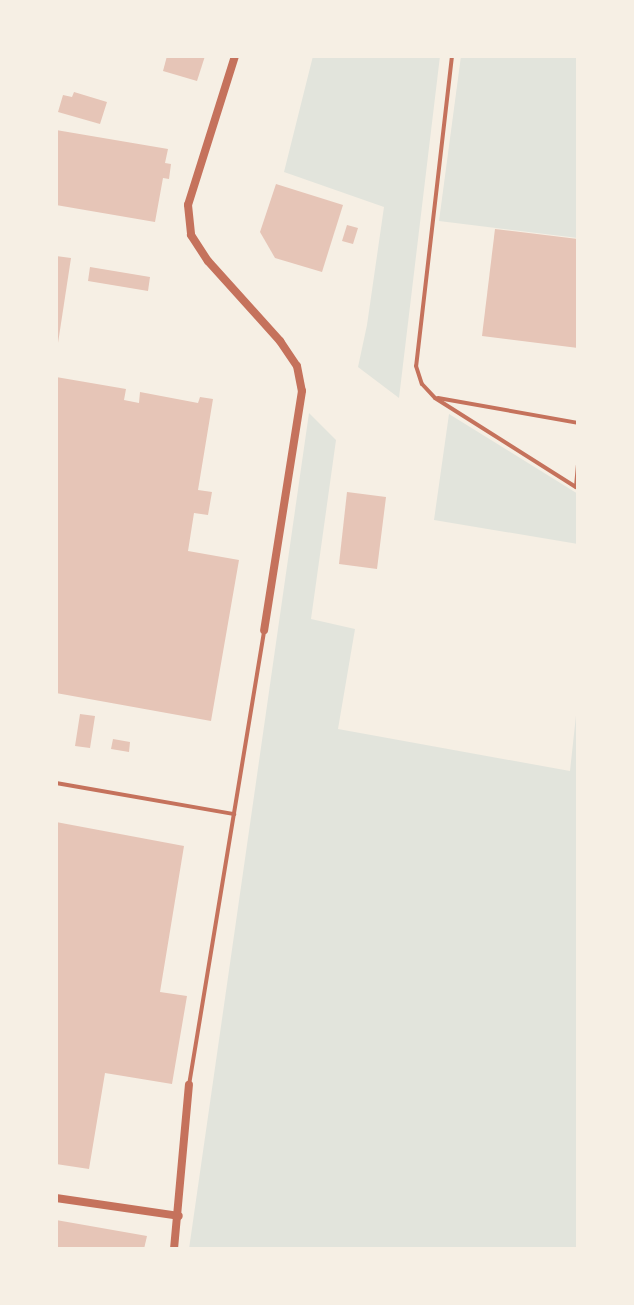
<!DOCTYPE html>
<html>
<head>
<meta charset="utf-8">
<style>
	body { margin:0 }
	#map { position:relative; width:634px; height:1305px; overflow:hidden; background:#f6efe4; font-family:"Archivo Narrow",sans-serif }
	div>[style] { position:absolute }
	.green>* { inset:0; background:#e2e4dc }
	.building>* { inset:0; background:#e6c5b7 }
	.service>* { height:4px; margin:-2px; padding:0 2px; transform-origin:2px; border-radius:2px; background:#c5725c }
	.minor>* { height:8px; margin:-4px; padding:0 4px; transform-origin:4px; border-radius:4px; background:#c5725c }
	span { translate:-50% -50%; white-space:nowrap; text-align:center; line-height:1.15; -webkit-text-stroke:8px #f6efe4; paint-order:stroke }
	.frame { position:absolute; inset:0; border:58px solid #f6efe4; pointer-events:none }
</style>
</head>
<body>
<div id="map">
	<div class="green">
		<div style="clip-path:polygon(313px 56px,440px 56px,399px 398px,358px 367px,367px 325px,384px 207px,284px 172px)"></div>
		<div style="clip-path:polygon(461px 56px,578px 56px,578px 238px,439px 221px)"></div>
		<div style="clip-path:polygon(309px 413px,336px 440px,311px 619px,355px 629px,338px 729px,570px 771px,578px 697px,578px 1249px,189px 1249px)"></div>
		<div style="clip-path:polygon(449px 414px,578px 494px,578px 544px,434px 520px)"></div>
	</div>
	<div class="building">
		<div style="clip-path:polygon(167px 56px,205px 56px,197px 81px,163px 71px)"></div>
		<div style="clip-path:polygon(74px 92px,107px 102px,100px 124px,58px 112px,63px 95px,72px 97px)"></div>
		<div style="clip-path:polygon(56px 130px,168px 149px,165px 163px,171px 164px,169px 179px,163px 178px,155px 222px,56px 205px)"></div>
		<div style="clip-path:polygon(276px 184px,343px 205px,322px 272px,275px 258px,260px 232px)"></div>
		<div style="clip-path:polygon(347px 225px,358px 228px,353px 244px,342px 241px)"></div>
		<div style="clip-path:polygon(495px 229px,578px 239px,578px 348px,482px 336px)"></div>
		<div style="clip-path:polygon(56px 256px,71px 258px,58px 343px,56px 343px)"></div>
		<div style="clip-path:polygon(90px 267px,150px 277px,148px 291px,88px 281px)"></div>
		<div style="clip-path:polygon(56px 377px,126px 389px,124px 400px,139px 403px,140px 392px,198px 403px,200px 397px,213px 399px,198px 490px,212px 492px,208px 515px,194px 513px,188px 551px,239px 560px,211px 721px,56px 693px)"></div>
		<div style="clip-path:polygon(347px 492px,386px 497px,377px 569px,339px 564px)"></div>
		<div style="clip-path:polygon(80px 714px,95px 716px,90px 748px,75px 746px)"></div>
		<div style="clip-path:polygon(113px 739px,130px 742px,129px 752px,111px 749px)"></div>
		<div style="clip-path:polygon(56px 822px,184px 846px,160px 992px,187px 996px,172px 1084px,105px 1073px,89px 1169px,56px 1164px)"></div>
		<div style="clip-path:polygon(56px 1220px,147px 1236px,144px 1249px,56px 1249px)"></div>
	</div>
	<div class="service">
		<div style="left:452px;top:56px;width:312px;rotate:96.6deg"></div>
		<div style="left:416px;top:366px;width:19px;rotate:72deg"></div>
		<div style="left:422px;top:384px;width:19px;rotate:47deg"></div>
		<div style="left:435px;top:398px;width:167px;rotate:32.3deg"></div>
		<div style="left:576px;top:487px;width:22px;rotate:-85deg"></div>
		<div style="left:438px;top:398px;width:142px;rotate:10.1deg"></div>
		<div style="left:56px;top:783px;width:181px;rotate:9.9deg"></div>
		<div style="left:189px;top:1085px;width:461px;rotate:-80.6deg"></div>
	</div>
	<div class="minor">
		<div style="left:235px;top:56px;width:156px;rotate:107.5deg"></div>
		<div style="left:188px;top:205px;width:30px;rotate:84deg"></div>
		<div style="left:191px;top:235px;width:31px;rotate:57deg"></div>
		<div style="left:208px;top:261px;width:108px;rotate:48deg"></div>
		<div style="left:280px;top:341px;width:30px;rotate:56deg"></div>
		<div style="left:297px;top:366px;width:25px;rotate:79deg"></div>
		<div style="left:302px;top:391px;width:242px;rotate:99deg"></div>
		<div style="left:56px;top:1198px;width:124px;rotate:8.3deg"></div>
		<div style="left:174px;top:1249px;width:165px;rotate:-84.8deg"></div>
	</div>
	<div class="frame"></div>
</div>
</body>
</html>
